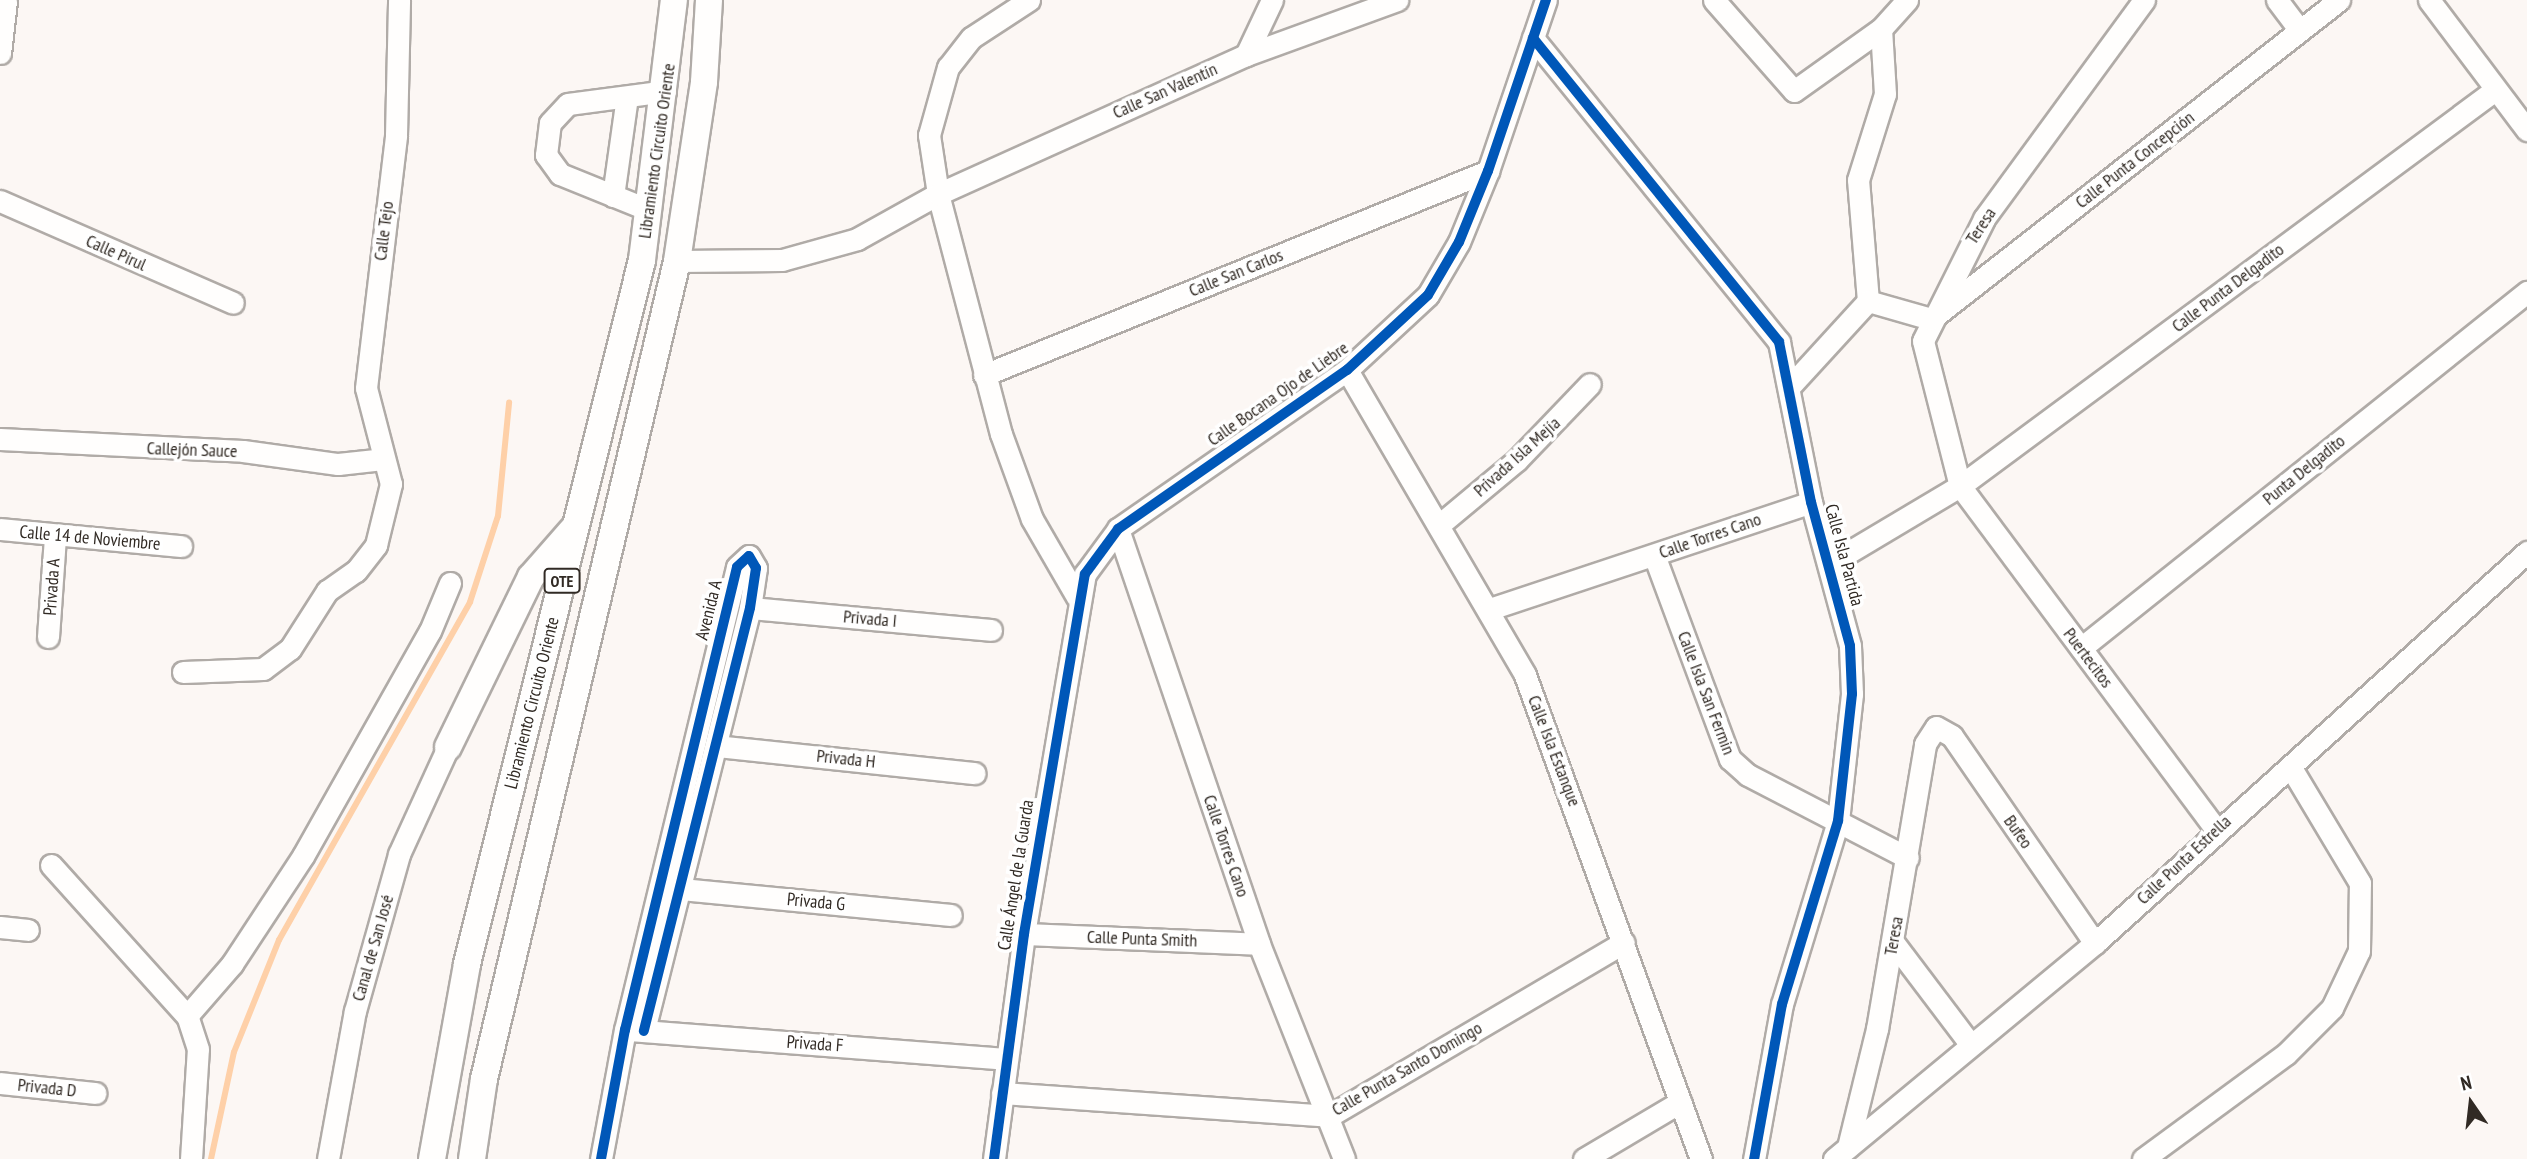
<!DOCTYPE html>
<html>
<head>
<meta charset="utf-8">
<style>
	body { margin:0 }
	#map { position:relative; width:2527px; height:1159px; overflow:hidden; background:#fcf7f4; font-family:"PT Sans Narrow",sans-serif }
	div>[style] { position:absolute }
	.stream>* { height:6px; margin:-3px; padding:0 3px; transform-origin:3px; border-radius:3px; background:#fed0a8 }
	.roads { filter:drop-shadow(2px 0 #b0aba7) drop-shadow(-2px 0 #b0aba7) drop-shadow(0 2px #b0aba7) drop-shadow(0 -2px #b0aba7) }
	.minor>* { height:21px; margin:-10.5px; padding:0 10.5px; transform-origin:10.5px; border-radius:10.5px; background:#fffefd }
	.major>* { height:26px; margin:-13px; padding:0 13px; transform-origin:13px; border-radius:13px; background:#fffefd }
	.cycleway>* { height:10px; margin:-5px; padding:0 5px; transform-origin:5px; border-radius:5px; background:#0057b8 }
	span { translate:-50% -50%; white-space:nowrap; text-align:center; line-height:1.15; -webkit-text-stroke:7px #fff; paint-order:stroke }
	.shield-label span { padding:2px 5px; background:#fff; border:2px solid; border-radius:5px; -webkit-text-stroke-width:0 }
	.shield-label { font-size:16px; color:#312a24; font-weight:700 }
	.street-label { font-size:18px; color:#312a24 }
	.north { position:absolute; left:2436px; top:1068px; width:70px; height:70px; -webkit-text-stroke:5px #fff; paint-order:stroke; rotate:346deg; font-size:19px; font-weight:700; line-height:28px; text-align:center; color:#312a24 }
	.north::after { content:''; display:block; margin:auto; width:24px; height:32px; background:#312a24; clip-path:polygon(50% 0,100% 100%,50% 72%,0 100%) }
</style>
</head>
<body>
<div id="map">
	<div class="stream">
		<div style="left:211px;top:1159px;width:109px;rotate:-77.9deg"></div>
		<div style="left:234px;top:1052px;width:121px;rotate:-68.1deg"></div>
		<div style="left:279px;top:940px;width:388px;rotate:-60.5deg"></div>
		<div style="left:470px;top:602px;width:90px;rotate:-72deg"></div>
		<div style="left:498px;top:516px;width:114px;rotate:-84.4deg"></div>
	</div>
	<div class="roads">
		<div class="minor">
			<div style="left:1029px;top:0;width:69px;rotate:146.8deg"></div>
			<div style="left:971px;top:38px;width:37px;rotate:128deg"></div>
			<div style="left:948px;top:67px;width:71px;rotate:105.6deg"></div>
			<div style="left:929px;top:135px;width:60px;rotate:81.3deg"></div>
			<div style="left:938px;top:194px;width:248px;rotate:75.3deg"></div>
			<div style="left:1001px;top:434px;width:90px;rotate:70deg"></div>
			<div style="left:1032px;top:519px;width:90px;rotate:60deg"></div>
			<div style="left:1714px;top:0;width:121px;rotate:48.7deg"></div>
			<div style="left:1794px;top:91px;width:107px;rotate:-35.5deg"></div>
			<div style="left:1881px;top:29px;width:39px;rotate:-48deg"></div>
			<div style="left:2144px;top:0;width:271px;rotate:126.2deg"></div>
			<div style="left:1984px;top:219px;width:136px;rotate:116.6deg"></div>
			<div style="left:1923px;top:341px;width:150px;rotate:75.7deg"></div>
			<div style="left:1960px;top:486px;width:429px;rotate:53.3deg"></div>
			<div style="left:2277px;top:0;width:38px;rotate:53deg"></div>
			<div style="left:2429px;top:0;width:163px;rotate:53deg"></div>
			<div style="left:1533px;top:38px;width:391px;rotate:51deg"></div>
			<div style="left:1779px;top:342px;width:163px;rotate:78.7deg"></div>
			<div style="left:1811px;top:502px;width:149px;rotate:74.8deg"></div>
			<div style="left:1850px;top:646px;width:48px;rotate:87.6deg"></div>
			<div style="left:1852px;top:694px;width:128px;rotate:96.3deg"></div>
			<div style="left:1838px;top:821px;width:191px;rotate:107deg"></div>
			<div style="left:1782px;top:1004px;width:158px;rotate:100.2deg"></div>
			<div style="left:0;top:53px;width:53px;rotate:-83.5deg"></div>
			<div style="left:1246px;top:55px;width:61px;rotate:-64.7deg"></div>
			<div style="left:613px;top:196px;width:100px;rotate:-82deg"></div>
			<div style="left:0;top:201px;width:254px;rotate:23.6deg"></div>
			<div style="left:649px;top:210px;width:96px;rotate:-158deg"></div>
			<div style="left:560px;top:174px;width:24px;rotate:-126deg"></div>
			<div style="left:546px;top:155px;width:32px;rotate:-83deg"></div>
			<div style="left:550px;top:123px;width:26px;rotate:-47deg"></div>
			<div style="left:568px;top:104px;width:98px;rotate:-7.6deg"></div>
			<div style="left:677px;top:261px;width:105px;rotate:-0.5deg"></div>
			<div style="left:782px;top:260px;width:78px;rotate:-15.6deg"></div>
			<div style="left:857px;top:239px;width:93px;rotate:-29.1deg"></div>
			<div style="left:938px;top:194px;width:338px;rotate:-24.3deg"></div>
			<div style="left:1246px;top:55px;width:161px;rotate:-20deg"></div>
			<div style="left:1868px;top:301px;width:66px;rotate:15.9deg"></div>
			<div style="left:1931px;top:319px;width:518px;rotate:-38.02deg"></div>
			<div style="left:1868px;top:301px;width:121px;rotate:-94.7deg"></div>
			<div style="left:1858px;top:180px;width:90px;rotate:-72.6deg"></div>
			<div style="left:1885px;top:94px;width:65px;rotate:-93.5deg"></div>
			<div style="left:1347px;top:370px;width:353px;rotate:59.7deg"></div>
			<div style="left:1525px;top:675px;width:515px;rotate:70.02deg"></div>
			<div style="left:984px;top:375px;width:544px;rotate:-22.04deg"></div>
			<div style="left:1792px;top:384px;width:113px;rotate:-47.5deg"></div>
			<div style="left:0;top:439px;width:243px;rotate:2.8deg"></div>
			<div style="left:243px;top:451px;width:96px;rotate:7.8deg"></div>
			<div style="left:338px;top:464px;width:45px;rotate:-6.3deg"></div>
			<div style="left:1439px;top:525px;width:102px;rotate:-39.8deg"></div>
			<div style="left:1517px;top:460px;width:105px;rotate:-46.2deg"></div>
			<div style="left:0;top:529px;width:182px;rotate:5.4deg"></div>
			<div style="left:1118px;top:529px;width:438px;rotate:71.2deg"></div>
			<div style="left:1259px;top:944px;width:231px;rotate:68.4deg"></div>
			<div style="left:1654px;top:555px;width:218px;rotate:69.6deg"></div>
			<div style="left:1730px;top:759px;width:24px;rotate:42deg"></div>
			<div style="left:1748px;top:775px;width:180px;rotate:27.4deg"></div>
			<div style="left:1829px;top:564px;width:152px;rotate:-30.8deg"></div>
			<div style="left:1960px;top:486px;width:666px;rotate:-36.51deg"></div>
			<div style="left:750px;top:608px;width:242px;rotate:5.2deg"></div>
			<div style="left:1490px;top:609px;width:338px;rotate:-18.4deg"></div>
			<div style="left:48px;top:637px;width:100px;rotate:-86deg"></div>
			<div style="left:2081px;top:648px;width:571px;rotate:-38.6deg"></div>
			<div style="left:183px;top:672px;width:80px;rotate:-2.1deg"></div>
			<div style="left:263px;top:669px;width:34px;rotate:-37deg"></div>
			<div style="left:290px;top:649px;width:69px;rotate:-57.5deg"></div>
			<div style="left:327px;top:591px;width:35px;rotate:-35deg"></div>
			<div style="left:356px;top:571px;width:33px;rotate:-52deg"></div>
			<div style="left:376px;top:545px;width:63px;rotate:-76.2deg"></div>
			<div style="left:391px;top:484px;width:99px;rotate:-104.6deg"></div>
			<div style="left:366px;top:388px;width:255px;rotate:-83.2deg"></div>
			<div style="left:396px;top:135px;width:135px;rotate:-88.7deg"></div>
			<div style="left:716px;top:746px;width:260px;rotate:6deg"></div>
			<div style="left:51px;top:865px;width:203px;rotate:48deg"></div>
			<div style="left:681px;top:889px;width:271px;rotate:5.5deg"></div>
			<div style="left:0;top:927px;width:28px;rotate:6deg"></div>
			<div style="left:1024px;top:934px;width:235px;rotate:2.4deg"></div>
			<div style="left:1893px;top:942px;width:129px;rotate:52.9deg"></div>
			<div style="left:630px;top:1030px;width:376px;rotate:4.4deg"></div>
			<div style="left:0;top:1083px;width:96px;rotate:6deg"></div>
			<div style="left:1002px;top:1093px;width:328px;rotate:4deg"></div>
			<div style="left:1329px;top:1116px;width:342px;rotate:-30.5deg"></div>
			<div style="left:1848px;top:1147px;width:122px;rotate:-76.2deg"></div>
			<div style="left:1877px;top:1029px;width:289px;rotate:-80.4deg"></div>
			<div style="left:1925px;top:744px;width:20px;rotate:-57deg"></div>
			<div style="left:1936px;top:727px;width:18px;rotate:29deg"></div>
			<div style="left:1952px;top:736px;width:252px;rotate:55.4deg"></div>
			<div style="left:191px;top:1159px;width:110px;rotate:-86.4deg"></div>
			<div style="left:198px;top:1049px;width:35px;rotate:-108deg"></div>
			<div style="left:187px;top:1016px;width:69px;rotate:-49.1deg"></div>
			<div style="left:232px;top:964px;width:129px;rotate:-56.7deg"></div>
			<div style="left:303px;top:856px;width:258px;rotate:-60.6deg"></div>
			<div style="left:430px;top:631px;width:52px;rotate:-67.4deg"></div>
			<div style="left:328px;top:1159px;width:150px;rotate:-79.7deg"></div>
			<div style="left:355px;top:1011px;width:163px;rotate:-74.3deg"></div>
			<div style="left:399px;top:854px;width:118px;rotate:-65.4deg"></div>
			<div style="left:601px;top:1159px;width:131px;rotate:-79.5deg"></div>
			<div style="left:625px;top:1030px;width:476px;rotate:-76.4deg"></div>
			<div style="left:737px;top:567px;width:16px;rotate:-43deg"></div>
			<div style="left:749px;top:556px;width:14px;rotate:60deg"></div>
			<div style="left:756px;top:568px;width:40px;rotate:98.5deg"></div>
			<div style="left:750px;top:608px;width:436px;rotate:104.1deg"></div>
			<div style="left:994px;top:1159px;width:227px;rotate:-82.4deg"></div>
			<div style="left:1024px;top:934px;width:365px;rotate:-80.4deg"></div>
			<div style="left:1085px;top:574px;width:56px;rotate:-53.7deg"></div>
			<div style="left:1118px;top:529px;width:279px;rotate:-34.8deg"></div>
			<div style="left:1347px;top:370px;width:110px;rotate:-42.8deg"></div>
			<div style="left:1428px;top:295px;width:61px;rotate:-59.7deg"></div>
			<div style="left:1459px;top:242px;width:77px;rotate:-67.8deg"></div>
			<div style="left:1488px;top:171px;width:181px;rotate:-71.3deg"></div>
			<div style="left:1584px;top:1159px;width:112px;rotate:-30.7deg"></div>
			<div style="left:1834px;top:1159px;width:339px;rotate:-39.6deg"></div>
			<div style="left:2095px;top:943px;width:583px;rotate:-42.15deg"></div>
			<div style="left:2143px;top:1159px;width:177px;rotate:-36.3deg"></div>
			<div style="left:2286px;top:1054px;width:65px;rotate:-45deg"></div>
			<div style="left:2332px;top:1008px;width:63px;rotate:-64.7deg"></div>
			<div style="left:2359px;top:951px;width:68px;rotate:-89.2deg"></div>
			<div style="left:2360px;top:883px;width:136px;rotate:-120.9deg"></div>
		</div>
		<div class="major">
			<div style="left:448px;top:747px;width:189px;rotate:-64deg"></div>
			<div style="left:531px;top:577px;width:65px;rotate:-48.7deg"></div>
			<div style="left:432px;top:1159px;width:198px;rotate:-79.8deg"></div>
			<div style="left:467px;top:964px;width:725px;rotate:-76.04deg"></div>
			<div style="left:642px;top:260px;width:262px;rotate:-83deg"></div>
			<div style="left:472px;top:1159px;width:81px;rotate:-81.5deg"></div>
			<div style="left:484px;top:1079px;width:840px;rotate:-76.72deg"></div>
			<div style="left:677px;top:261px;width:181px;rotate:-81.4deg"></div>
			<div style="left:704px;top:82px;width:82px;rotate:-86.5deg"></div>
		</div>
	</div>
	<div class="cycleway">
		<div style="left:1533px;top:38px;width:391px;rotate:51deg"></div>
		<div style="left:1779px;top:342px;width:163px;rotate:78.7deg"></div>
		<div style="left:1811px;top:502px;width:149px;rotate:74.8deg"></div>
		<div style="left:1850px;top:646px;width:48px;rotate:87.6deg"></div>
		<div style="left:1852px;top:694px;width:128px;rotate:96.3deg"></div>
		<div style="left:1838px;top:821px;width:191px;rotate:107deg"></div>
		<div style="left:1782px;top:1004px;width:158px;rotate:100.2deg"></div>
		<div style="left:601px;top:1159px;width:131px;rotate:-79.5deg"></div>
		<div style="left:625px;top:1030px;width:476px;rotate:-76.4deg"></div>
		<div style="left:737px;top:567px;width:16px;rotate:-43deg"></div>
		<div style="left:749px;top:556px;width:14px;rotate:60deg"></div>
		<div style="left:756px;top:568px;width:40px;rotate:98.5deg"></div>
		<div style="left:750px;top:608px;width:436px;rotate:104.1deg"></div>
		<div style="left:994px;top:1159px;width:227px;rotate:-82.4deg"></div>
		<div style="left:1024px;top:934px;width:365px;rotate:-80.4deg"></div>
		<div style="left:1085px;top:574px;width:56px;rotate:-53.7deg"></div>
		<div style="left:1118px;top:529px;width:279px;rotate:-34.8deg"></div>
		<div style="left:1347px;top:370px;width:110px;rotate:-42.8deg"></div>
		<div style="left:1428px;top:295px;width:61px;rotate:-59.7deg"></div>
		<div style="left:1459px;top:242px;width:77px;rotate:-67.8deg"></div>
		<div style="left:1488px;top:171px;width:181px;rotate:-71.3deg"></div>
	</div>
	<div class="shield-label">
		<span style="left:562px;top:581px">OTE</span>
	</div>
	<div class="street-label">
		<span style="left:1165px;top:91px;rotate:-24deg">Calle San Valentín</span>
		<span style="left:657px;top:151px;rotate:-82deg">Libramiento Circuito Oriente</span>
		<span style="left:2135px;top:160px;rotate:-38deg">Calle Punta Concepción</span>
		<span style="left:1981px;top:226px;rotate:-57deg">Teresa</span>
		<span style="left:384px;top:231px;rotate:-83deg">Calle Tejo</span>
		<span style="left:116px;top:253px;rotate:24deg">Calle Pirul</span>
		<span style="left:1236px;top:273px;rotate:-22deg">Calle San Carlos</span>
		<span style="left:2228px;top:288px;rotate:-37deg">Calle Punta Delgadito</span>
		<span style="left:1278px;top:394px;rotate:-35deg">Calle Bocana Ojo de Liebre</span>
		<span style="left:192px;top:450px;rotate:2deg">Callejón Sauce</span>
		<span style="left:1517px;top:457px;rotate:-42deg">Privada Isla Mejía</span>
		<span style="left:2304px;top:470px;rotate:-39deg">Punta Delgadito</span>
		<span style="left:1710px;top:536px;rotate:-19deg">Calle Torres Cano</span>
		<span style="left:90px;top:538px;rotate:5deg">Calle 14 de Noviembre</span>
		<span style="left:1844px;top:555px;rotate:75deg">Calle Isla Partida</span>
		<span style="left:52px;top:587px;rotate:-86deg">Privada A</span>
		<span style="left:709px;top:610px;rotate:-76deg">Avenida A</span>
		<span style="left:870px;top:619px;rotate:5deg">Privada I</span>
		<span style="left:2088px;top:658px;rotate:53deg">Puertecitos</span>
		<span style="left:1706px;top:693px;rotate:69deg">Calle Isla San Fermin</span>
		<span style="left:532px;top:703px;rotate:-76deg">Libramiento Circuito Oriente</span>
		<span style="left:1554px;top:751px;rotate:69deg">Calle Isla Estanque</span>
		<span style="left:846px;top:759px;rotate:6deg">Privada H</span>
		<span style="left:2018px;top:832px;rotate:55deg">Bufeo</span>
		<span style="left:1226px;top:846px;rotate:71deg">Calle Torres Cano</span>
		<span style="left:2184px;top:860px;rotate:-43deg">Calle Punta Estrella</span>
		<span style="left:1016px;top:875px;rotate:-81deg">Calle Ángel de la Guarda</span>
		<span style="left:816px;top:902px;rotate:5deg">Privada G</span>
		<span style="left:1894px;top:936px;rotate:-80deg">Teresa</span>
		<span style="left:1142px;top:939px;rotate:2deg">Calle Punta Smith</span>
		<span style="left:373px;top:948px;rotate:-74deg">Canal de San José</span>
		<span style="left:815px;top:1044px;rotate:4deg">Privada F</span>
		<span style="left:1407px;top:1069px;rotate:-30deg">Calle Punta Santo Domingo</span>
		<span style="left:47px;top:1088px;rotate:6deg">Privada D</span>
	</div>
	<div class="north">N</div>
</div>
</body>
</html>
